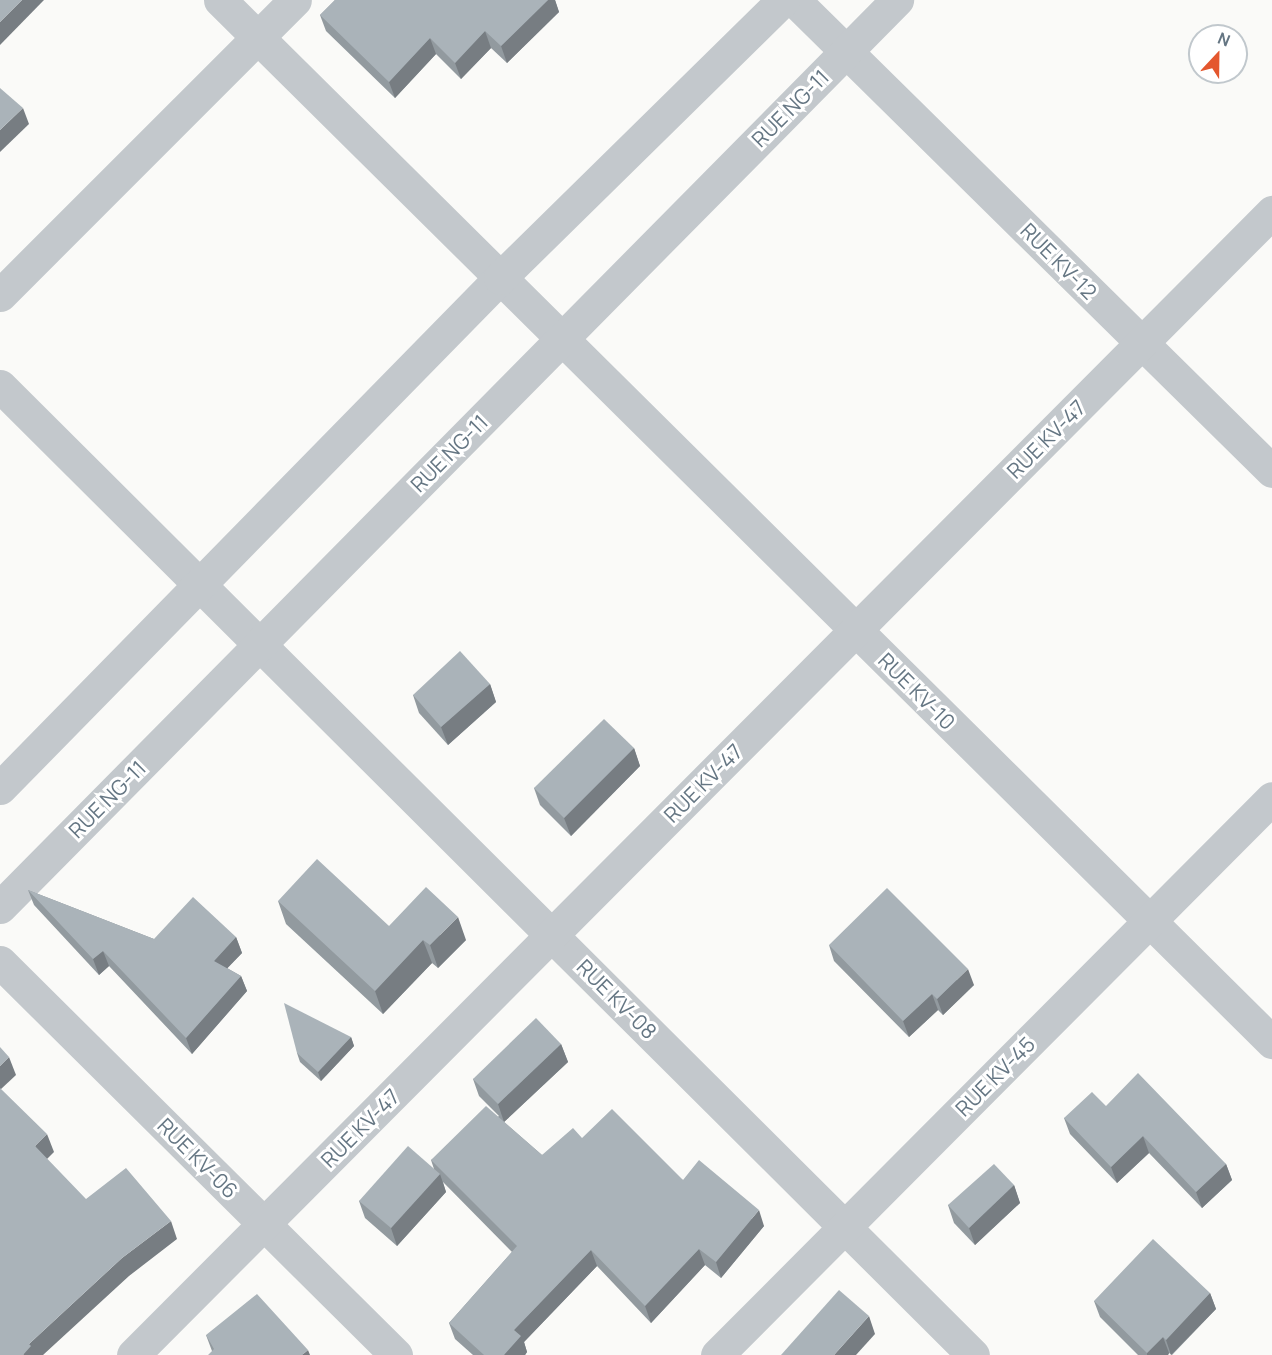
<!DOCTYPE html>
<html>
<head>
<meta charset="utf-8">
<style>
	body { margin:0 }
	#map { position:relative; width:1272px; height:1355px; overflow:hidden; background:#fafaf8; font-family:Manrope,sans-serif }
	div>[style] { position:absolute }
	.minor>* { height:33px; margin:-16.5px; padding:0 16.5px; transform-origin:16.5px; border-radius:16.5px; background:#c3c8cc }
	.wall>* { inset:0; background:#929a9f }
	.shaded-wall>* { inset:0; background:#777d82 }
	.building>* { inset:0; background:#aab3b9 }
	span { translate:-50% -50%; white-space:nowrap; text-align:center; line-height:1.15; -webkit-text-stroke:6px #fff; paint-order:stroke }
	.street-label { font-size:21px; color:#657683 }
	.north { position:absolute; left:1188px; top:24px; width:60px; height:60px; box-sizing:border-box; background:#fff; border:2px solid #c1c8cd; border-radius:50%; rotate:22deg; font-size:16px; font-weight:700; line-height:24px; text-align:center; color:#657683 }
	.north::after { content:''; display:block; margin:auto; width:21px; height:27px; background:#e4572e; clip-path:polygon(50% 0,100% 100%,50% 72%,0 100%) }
</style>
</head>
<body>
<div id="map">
	<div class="minor">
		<div style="left:220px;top:0;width:1481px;rotate:44.73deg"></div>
		<div style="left:794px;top:0;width:671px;rotate:44.58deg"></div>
		<div style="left:0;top:295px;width:417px;rotate:-45deg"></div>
		<div style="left:0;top:386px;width:1373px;rotate:44.88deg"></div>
		<div style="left:0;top:788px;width:714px;rotate:-45.57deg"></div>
		<div style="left:500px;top:278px;width:397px;rotate:-44.5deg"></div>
		<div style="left:0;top:907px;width:1276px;rotate:-45.32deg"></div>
		<div style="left:0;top:962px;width:558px;rotate:44.78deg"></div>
		<div style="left:133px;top:1355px;width:1614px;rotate:-45.1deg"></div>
		<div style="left:717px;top:1355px;width:786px;rotate:-45.1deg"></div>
	</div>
	<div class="wall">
		<div style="clip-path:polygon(335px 0,555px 0,559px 12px,507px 63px,491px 48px,461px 79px,436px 54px,395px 98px,326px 31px,320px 15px)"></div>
		<div style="clip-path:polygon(490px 684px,496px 702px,448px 745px,419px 713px,413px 695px)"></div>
		<div style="clip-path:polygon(634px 748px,640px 766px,571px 836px,540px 805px,534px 788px)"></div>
		<div style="clip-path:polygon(28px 890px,154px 939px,236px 937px,242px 953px,227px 968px,241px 976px,247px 991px,192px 1054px,109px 966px,99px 975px,34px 905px)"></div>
		<div style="clip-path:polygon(278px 901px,389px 926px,466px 940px,438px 968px,432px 963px,383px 1014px,286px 924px)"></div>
		<div style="clip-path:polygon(829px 945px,974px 985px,943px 1015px,938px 1010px,909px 1037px,834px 961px)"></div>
		<div style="clip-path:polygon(351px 1037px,354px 1046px,321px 1081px,300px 1062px,297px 1053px)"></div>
		<div style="clip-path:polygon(561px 1044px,568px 1062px,504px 1122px,542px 1155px,582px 1138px,683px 1180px,764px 1226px,721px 1278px,705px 1265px,651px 1323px,597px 1266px,524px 1342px,527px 1352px,525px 1355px,473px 1355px,455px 1339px,449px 1323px,512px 1252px,443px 1182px,446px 1192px,397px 1246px,365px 1218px,359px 1201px,434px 1169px,431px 1160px,499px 1116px,479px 1096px,473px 1079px)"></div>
		<div style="clip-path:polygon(1106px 1106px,1226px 1164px,1232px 1180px,1202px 1208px,1149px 1153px,1117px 1183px,1070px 1134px,1064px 1118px)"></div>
		<div style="clip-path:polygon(1014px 1185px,1020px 1203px,975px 1245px,954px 1223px,948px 1205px)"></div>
		<div style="clip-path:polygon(1210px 1293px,1216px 1309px,1172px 1355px,1169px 1353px,1168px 1355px,1138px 1355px,1100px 1317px,1094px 1301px)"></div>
		<div style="clip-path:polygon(206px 1335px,310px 1355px,212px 1351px)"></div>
	</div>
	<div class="shaded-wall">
		<div style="clip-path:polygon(22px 0,44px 0,0 45px,0 22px)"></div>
		<div style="clip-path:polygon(548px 0,555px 0,559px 12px,507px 63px,501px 46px)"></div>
		<div style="clip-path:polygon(485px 31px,491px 48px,461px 79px,455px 63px)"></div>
		<div style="clip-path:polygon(430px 38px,436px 54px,395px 98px,389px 82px)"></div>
		<div style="clip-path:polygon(23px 108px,29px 124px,0 152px,0 130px)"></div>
		<div style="clip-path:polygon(490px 684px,496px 702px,448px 745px,441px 727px)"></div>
		<div style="clip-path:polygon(634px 748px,640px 766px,571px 836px,564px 818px)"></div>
		<div style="clip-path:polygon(458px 917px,466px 940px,438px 968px,430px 945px)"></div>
		<div style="clip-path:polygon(236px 937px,242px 953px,219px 977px,214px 961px)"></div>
		<div style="clip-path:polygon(423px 940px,432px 963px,383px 1014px,375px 991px)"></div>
		<div style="clip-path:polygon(103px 951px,109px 966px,99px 975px,93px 959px)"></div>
		<div style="clip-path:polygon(968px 969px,974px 985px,943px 1015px,937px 999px)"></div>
		<div style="clip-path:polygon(241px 976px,247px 991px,192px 1054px,186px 1038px)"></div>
		<div style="clip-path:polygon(932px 994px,938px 1010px,909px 1037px,903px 1021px)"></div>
		<div style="clip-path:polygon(351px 1037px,354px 1046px,321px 1081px,318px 1072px)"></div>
		<div style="clip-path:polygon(561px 1044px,568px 1062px,504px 1122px,498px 1104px)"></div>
		<div style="clip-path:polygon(9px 1057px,16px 1075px,0 1090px,0 1066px)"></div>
		<div style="clip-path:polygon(47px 1134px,54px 1152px,42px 1164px,35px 1146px)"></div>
		<div style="clip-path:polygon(1143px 1136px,1149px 1153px,1117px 1183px,1111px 1167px)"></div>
		<div style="clip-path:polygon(1226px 1164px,1232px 1180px,1202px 1208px,1196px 1192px)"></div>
		<div style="clip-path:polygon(440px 1174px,446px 1192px,397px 1246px,391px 1228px)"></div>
		<div style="clip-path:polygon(1014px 1185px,1020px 1203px,975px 1245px,969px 1228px)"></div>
		<div style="clip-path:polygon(759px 1210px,764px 1226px,721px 1278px,716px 1262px)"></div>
		<div style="clip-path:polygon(171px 1221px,177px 1239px,129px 1276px,43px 1355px,23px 1355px,29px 1344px,122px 1258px)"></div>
		<div style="clip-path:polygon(699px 1249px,705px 1265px,651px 1323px,645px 1306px)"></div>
		<div style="clip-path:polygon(591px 1250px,597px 1266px,524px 1342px,527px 1352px,525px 1355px,504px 1355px,514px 1330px)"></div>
		<div style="clip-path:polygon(1210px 1293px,1216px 1309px,1171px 1355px,1166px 1340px)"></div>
		<div style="clip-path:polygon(869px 1316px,875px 1334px,856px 1355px,834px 1355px)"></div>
		<div style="clip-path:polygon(1163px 1337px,1169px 1353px,1168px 1355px,1147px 1355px,1147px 1353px)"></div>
		<div style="clip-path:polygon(308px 1350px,310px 1355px,302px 1355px)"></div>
	</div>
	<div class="building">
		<div style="clip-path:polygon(0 0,22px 0,0 22px)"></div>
		<div style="clip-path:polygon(335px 0,548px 0,501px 46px,485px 31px,455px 63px,430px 38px,389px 82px,320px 15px)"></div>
		<div style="clip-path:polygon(0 88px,23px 108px,0 130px)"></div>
		<div style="clip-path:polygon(460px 651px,490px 684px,441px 727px,413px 695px)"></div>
		<div style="clip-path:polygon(604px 719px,634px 748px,564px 818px,534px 788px)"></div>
		<div style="clip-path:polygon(317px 859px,389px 926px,426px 887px,458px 917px,430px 945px,423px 940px,375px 991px,278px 901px)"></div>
		<div style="clip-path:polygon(887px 888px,968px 969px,937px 999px,932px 994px,903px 1021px,829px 945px)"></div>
		<div style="clip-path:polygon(28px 890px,154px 939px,193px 897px,236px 937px,214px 961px,241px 976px,186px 1038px,103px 951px,93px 959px)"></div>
		<div style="clip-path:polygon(284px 1003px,351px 1037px,318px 1072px,297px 1053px)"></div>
		<div style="clip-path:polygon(536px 1018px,561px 1044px,498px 1104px,473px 1079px)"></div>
		<div style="clip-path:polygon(0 1047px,9px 1057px,0 1066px)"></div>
		<div style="clip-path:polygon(1138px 1073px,1226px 1164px,1196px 1192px,1143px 1136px,1111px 1167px,1064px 1118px,1092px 1092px,1106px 1106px)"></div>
		<div style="clip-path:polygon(0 1088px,47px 1134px,35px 1146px,86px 1199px,126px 1168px,171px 1221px,122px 1258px,29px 1344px,31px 1346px,23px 1355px,0 1355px)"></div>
		<div style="clip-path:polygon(486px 1106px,542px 1155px,573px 1128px,582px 1138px,612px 1109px,683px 1180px,699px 1160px,759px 1210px,716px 1262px,699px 1249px,645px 1306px,591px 1250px,514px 1330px,521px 1336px,504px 1355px,484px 1355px,449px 1323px,517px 1246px,431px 1160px)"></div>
		<div style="clip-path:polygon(408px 1146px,440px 1174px,391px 1228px,359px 1201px)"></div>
		<div style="clip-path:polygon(994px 1164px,1014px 1185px,969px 1228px,948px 1205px)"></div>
		<div style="clip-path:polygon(1153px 1239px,1210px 1293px,1166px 1340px,1163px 1337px,1147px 1353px,1094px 1301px)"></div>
		<div style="clip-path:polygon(839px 1290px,869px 1316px,834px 1355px,781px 1355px)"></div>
		<div style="clip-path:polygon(257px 1294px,308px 1350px,302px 1355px,208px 1355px,214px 1349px,206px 1335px)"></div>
	</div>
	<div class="street-label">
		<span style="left:790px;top:108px;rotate:-45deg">RUE NG-11</span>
		<span style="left:1059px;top:261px;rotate:45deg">RUE KV-12</span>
		<span style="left:1046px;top:439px;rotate:-45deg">RUE KV-47</span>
		<span style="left:449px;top:453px;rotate:-45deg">RUE NG-11</span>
		<span style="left:917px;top:691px;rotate:45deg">RUE KV-10</span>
		<span style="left:703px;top:783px;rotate:-45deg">RUE KV-47</span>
		<span style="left:107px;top:799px;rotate:-45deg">RUE NG-11</span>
		<span style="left:617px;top:999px;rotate:45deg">RUE KV-08</span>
		<span style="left:995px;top:1076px;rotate:-45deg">RUE KV-45</span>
		<span style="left:360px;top:1128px;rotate:-45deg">RUE KV-47</span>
		<span style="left:198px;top:1158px;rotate:45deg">RUE KV-06</span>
	</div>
	<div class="north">N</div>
</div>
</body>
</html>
